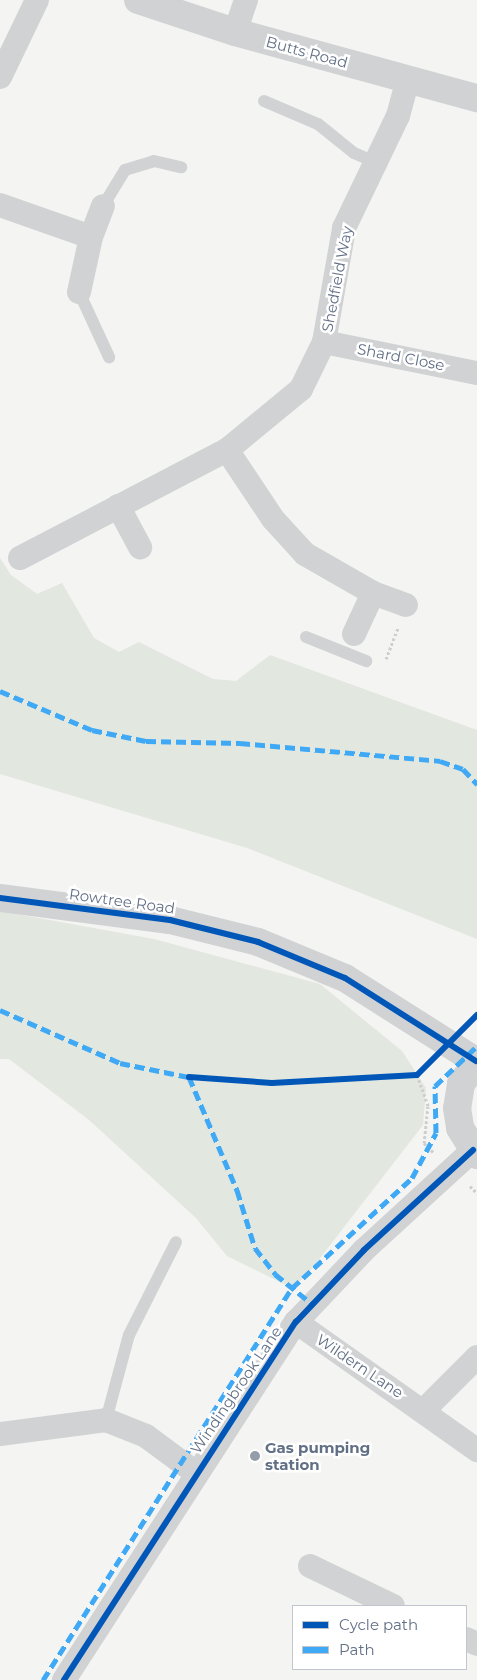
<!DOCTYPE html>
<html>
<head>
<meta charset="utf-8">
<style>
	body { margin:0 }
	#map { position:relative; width:477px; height:1680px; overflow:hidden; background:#f4f4f2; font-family:Montserrat,sans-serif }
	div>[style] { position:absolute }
	.green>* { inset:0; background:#e2e7e0 }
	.path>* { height:3px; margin-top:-1.5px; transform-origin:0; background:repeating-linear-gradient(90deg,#cecece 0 2.5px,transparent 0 5px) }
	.service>* { height:12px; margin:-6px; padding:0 6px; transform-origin:6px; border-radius:6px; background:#d1d2d3 }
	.minor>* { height:24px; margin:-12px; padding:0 12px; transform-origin:12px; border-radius:12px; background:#d1d2d3 }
	.tertiary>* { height:28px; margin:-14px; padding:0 14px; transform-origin:14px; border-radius:14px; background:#d1d2d3 }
	.quiet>* { height:5px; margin-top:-2.5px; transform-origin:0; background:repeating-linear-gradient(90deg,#3fa9f5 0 10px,transparent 0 15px) }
	.cycleway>* { height:6px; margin:-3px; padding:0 3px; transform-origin:3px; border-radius:3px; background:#0057b8 }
	.dots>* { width:14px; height:14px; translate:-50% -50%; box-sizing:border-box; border:2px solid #fff; border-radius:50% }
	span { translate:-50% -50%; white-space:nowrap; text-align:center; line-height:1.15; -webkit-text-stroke:5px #fff; paint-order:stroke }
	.street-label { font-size:15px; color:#616f85 }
	.poi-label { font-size:15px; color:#616f85; font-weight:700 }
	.left { translate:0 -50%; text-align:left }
	.legend { position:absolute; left:292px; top:1605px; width:175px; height:65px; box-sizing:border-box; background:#fff; border:1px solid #c0c5ce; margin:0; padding:6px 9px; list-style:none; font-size:15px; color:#616f85 }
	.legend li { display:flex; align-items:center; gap:10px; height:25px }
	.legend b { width:25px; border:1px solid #c0c5ce }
</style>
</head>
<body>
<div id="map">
	<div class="green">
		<div style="clip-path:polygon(0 558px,11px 575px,37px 594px,62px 583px,94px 638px,119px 652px,139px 642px,213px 679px,236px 681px,270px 655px,477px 730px,477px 939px,247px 848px,0 774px)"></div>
		<div style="clip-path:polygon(0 911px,154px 939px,320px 984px,402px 1051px,426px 1088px,423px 1125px,307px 1275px,292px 1288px,227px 1256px,196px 1218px,89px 1120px,9px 1059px,0 1059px)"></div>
	</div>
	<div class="path">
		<div style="left:386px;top:659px;width:34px;rotate:-69deg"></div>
		<div style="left:417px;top:1075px;width:33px;rotate:70deg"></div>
		<div style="left:428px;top:1106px;width:37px;rotate:96deg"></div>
		<div style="left:424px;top:1143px;width:14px;rotate:45deg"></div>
		<div style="left:470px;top:1186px;width:10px;rotate:45deg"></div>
	</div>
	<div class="service">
		<div style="left:264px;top:101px;width:59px;rotate:23.1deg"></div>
		<div style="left:318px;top:124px;width:46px;rotate:38.9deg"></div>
		<div style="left:354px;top:153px;width:25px;rotate:23deg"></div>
		<div style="left:103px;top:206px;width:42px;rotate:-58.6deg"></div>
		<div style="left:125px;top:170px;width:30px;rotate:-17deg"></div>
		<div style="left:154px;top:161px;width:28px;rotate:13deg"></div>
		<div style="left:79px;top:292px;width:72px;rotate:65.2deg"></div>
		<div style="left:306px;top:637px;width:65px;rotate:21.8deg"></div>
		<div style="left:106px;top:1420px;width:88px;rotate:-74.9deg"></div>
		<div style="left:129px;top:1335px;width:104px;rotate:-63.2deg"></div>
	</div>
	<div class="minor">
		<div style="left:235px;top:32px;width:34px;rotate:-71deg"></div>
		<div style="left:0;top:77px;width:85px;rotate:-64.3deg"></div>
		<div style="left:0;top:205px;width:96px;rotate:19.4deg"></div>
		<div style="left:91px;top:237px;width:33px;rotate:-69deg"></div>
		<div style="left:79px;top:292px;width:56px;rotate:-77.7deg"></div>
		<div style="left:324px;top:342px;width:156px;rotate:11.5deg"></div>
		<div style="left:227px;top:450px;width:83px;rotate:56.3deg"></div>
		<div style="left:273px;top:519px;width:47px;rotate:47.6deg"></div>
		<div style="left:305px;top:554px;width:78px;rotate:29.8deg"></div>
		<div style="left:373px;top:593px;width:35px;rotate:20deg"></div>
		<div style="left:118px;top:506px;width:47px;rotate:61.8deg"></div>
		<div style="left:20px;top:558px;width:233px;rotate:-27.6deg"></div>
		<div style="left:227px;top:450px;width:96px;rotate:-39.5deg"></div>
		<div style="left:301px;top:389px;width:52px;rotate:-63.9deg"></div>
		<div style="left:324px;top:342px;width:116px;rotate:-80deg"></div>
		<div style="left:344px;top:228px;width:124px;rotate:-64.3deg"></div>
		<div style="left:398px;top:116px;width:38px;rotate:-75deg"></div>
		<div style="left:354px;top:634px;width:45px;rotate:-65.1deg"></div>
		<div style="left:296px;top:1322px;width:222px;rotate:35.3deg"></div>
		<div style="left:424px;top:1410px;width:75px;rotate:-45deg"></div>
		<div style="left:0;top:1434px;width:107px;rotate:-7.5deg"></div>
		<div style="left:106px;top:1420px;width:43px;rotate:21.8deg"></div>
		<div style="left:146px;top:1436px;width:62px;rotate:36.5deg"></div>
		<div style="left:310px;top:1566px;width:92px;rotate:25.7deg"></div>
		<div style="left:466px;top:1639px;width:12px;rotate:24deg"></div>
		<div style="left:64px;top:1680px;width:427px;rotate:-57.1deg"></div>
		<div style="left:296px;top:1322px;width:99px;rotate:-46.6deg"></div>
		<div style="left:364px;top:1250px;width:148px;rotate:-42.5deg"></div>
	</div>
	<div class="tertiary">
		<div style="left:138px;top:0;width:102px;rotate:18.3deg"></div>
		<div style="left:235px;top:32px;width:251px;rotate:15.3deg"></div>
		<div style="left:0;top:898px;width:171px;rotate:7.4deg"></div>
		<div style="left:170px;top:920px;width:91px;rotate:14deg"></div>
		<div style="left:258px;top:942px;width:94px;rotate:22.5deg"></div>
		<div style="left:345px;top:978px;width:155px;rotate:32.4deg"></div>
		<div style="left:477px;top:1061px;width:28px;rotate:125deg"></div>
		<div style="left:461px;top:1084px;width:24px;rotate:99deg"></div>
		<div style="left:457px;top:1108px;width:20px;rotate:81deg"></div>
		<div style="left:460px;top:1128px;width:32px;rotate:58deg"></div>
	</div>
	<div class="quiet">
		<div style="left:0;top:691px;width:100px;rotate:23deg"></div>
		<div style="left:92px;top:730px;width:55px;rotate:11.5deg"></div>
		<div style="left:146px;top:741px;width:94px;rotate:1.2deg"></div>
		<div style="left:240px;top:743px;width:201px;rotate:5.1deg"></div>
		<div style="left:440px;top:761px;width:24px;rotate:19deg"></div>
		<div style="left:463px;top:769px;width:21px;rotate:47deg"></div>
		<div style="left:0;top:1010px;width:131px;rotate:23.8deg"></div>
		<div style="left:120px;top:1063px;width:70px;rotate:11.5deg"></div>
		<div style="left:189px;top:1077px;width:123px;rotate:67deg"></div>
		<div style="left:237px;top:1190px;width:61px;rotate:72.8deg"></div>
		<div style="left:255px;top:1248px;width:33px;rotate:52deg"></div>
		<div style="left:275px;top:1274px;width:46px;rotate:38.9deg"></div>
		<div style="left:43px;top:1680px;width:464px;rotate:-57.6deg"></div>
		<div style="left:292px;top:1288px;width:163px;rotate:-42.5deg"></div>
		<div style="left:412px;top:1178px;width:51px;rotate:-61.9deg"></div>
		<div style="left:436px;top:1133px;width:47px;rotate:-91.2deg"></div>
		<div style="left:435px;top:1086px;width:58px;rotate:-43.6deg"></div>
	</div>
	<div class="cycleway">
		<div style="left:0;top:898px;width:171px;rotate:7.4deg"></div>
		<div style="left:170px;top:920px;width:91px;rotate:14deg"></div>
		<div style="left:258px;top:942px;width:94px;rotate:22.5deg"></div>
		<div style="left:345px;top:978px;width:155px;rotate:32.4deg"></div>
		<div style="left:189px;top:1077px;width:83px;rotate:4.1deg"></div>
		<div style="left:272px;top:1083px;width:145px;rotate:-3.2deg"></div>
		<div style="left:417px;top:1075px;width:85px;rotate:-45deg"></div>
		<div style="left:64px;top:1680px;width:427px;rotate:-57.1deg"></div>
		<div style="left:296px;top:1322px;width:99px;rotate:-46.6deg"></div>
		<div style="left:364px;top:1250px;width:148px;rotate:-42.5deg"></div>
	</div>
	<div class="dots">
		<div style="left:255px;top:1456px;background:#949eab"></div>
	</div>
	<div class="street-label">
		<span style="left:307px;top:52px;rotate:15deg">Butts Road</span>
		<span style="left:337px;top:279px;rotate:-79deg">Shedfield Way</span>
		<span style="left:401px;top:357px;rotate:11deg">Shard Close</span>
		<span style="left:122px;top:901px;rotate:8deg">Rowtree Road</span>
		<span style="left:360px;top:1366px;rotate:34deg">Wildern Lane</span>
		<span style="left:236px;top:1390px;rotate:-56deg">Windingbrook Lane</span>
	</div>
	<div class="poi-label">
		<span class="left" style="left:265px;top:1456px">Gas pumping<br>station</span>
	</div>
	<ul class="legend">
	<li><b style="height:6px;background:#0057b8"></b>Cycle path</li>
	<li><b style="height:6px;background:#3fa9f5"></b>Path</li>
	</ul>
</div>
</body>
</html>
